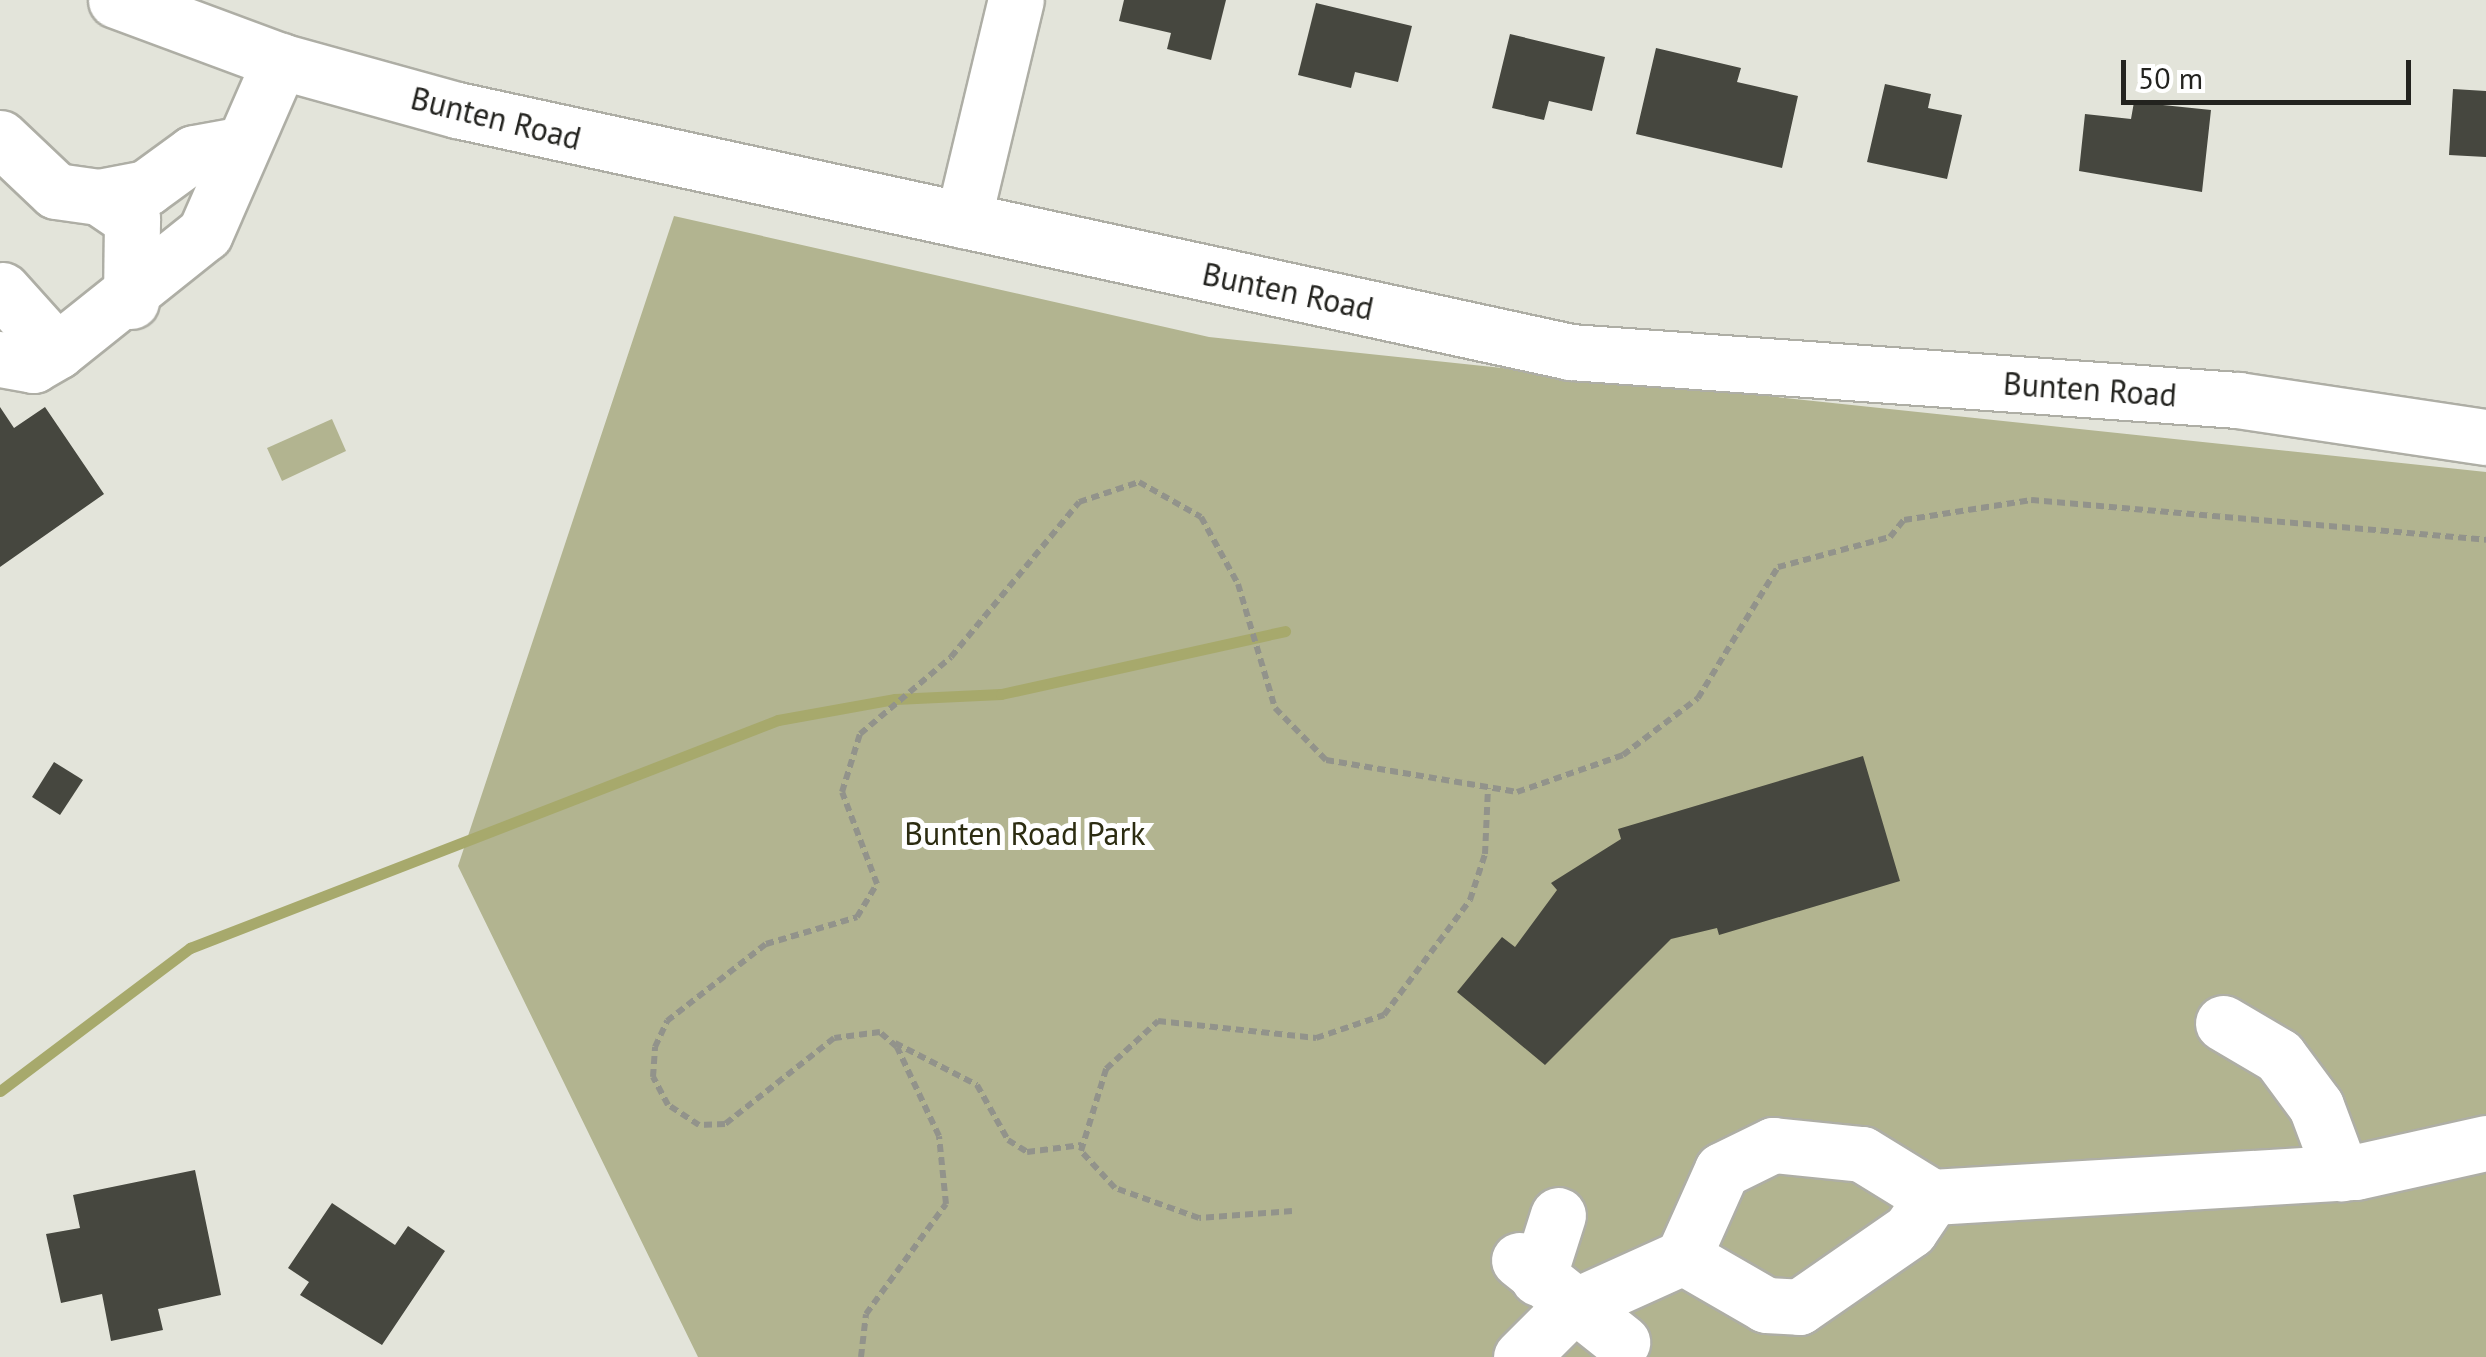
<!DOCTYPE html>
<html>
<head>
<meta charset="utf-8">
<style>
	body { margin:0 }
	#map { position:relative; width:2486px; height:1357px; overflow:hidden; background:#e3e4da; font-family:"PT Sans",sans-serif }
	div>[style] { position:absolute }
	.green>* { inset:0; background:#b2b490 }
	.stream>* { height:11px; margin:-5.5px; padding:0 5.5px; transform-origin:5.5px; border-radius:5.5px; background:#a7a96c }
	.building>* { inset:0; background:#46473f }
	.path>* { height:6px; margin-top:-3px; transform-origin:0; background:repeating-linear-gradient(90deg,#92938b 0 8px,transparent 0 13px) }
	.roads { filter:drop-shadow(2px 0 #aeaea5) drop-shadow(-2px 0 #aeaea5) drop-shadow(0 2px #aeaea5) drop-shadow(0 -2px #aeaea5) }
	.minor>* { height:55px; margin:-27.5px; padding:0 27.5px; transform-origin:27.5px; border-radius:27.5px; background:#fff }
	span { translate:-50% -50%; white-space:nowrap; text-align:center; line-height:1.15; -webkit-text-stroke:10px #fff; paint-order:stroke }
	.street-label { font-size:32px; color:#23231f }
	.park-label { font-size:32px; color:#2c2c11 }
	.scale { position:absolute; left:2121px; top:60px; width:290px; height:45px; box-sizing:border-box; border:5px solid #23231f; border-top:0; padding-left:12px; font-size:30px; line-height:35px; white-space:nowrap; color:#23231f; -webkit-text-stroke:8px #fff; paint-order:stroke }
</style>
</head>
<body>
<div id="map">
	<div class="green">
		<div style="clip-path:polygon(674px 216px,1209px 337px,2486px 472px,2486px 1357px,698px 1357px,458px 866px)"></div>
		<div style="clip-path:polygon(332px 419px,346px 451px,282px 481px,267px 448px)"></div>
	</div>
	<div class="stream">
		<div style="left:0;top:1091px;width:238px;rotate:-37deg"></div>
		<div style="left:190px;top:948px;width:631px;rotate:-21.19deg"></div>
		<div style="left:778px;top:720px;width:119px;rotate:-10.2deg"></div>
		<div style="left:895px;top:699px;width:106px;rotate:-2.7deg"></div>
		<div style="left:1001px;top:694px;width:291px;rotate:-12.5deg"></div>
	</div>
	<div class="building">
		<div style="clip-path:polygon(1124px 0,1226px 0,1211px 60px,1167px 49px,1171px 33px,1119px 21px)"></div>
		<div style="clip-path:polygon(1316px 3px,1412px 26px,1398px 82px,1355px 72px,1351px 88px,1298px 75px)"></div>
		<div style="clip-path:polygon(1510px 34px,1605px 57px,1592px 111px,1549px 101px,1544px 120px,1492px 108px)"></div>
		<div style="clip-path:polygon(1656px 48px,1741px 68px,1737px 82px,1798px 96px,1782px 168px,1636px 134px)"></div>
		<div style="clip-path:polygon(1885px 84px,1931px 94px,1928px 108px,1962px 115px,1947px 179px,1867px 162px)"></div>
		<div style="clip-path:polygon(2453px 89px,2486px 91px,2486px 157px,2449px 155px)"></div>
		<div style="clip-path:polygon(2134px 102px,2211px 110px,2202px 192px,2079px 171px,2085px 114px,2131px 119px)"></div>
		<div style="clip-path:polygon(0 407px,14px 428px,45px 407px,104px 494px,0 567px)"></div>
		<div style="clip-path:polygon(1863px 756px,1900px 881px,1719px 935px,1717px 928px,1671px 939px,1545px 1065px,1457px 992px,1502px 937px,1515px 947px,1557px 890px,1551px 883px,1621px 839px,1618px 829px)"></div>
		<div style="clip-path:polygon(54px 762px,83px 780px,60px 815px,32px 797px)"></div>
		<div style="clip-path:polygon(195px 1170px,221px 1295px,158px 1309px,163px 1330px,111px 1341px,102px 1294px,61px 1303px,46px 1234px,80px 1228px,73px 1195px)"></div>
		<div style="clip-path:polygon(332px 1203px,395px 1245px,408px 1226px,445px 1251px,382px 1345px,300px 1295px,309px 1282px,288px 1268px)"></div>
	</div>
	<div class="path">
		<div style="left:895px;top:1043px;width:92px;rotate:27.1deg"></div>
		<div style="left:977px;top:1085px;width:63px;rotate:60.6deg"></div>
		<div style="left:1008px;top:1140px;width:22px;rotate:32deg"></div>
		<div style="left:1027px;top:1152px;width:55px;rotate:-7.3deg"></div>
		<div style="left:1292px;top:1211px;width:93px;rotate:175.7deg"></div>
		<div style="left:1199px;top:1218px;width:89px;rotate:-160.3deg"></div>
		<div style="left:1115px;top:1188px;width:50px;rotate:-132.6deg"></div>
		<div style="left:1081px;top:1151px;width:86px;rotate:-73deg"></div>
		<div style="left:1106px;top:1069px;width:71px;rotate:-42.7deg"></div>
		<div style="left:1158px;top:1021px;width:159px;rotate:6.1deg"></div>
		<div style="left:1316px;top:1038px;width:72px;rotate:-18.7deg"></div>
		<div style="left:1384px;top:1015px;width:144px;rotate:-53.2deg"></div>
		<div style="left:1470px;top:900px;width:48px;rotate:-71.9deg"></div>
		<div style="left:1485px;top:854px;width:66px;rotate:-87.4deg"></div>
		<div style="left:861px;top:1357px;width:43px;rotate:-83.4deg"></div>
		<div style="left:866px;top:1314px;width:136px;rotate:-54deg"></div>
		<div style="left:946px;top:1204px;width:68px;rotate:-95.9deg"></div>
		<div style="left:939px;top:1136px;width:98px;rotate:-115.3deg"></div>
		<div style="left:897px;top:1047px;width:23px;rotate:-139deg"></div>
		<div style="left:880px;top:1032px;width:46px;rotate:172.6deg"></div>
		<div style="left:834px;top:1038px;width:139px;rotate:141.7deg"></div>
		<div style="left:725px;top:1124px;width:26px;rotate:178deg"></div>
		<div style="left:699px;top:1125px;width:37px;rotate:-147deg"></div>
		<div style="left:668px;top:1105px;width:32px;rotate:-118deg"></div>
		<div style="left:653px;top:1077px;width:30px;rotate:-86deg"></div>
		<div style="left:655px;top:1047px;width:29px;rotate:-65deg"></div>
		<div style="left:667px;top:1021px;width:125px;rotate:-37.9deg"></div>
		<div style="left:766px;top:944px;width:95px;rotate:-16.5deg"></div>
		<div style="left:857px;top:917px;width:39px;rotate:-59deg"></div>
		<div style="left:877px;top:884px;width:98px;rotate:-110.8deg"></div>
		<div style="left:842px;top:792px;width:61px;rotate:-72.8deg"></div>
		<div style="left:860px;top:734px;width:119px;rotate:-40.2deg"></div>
		<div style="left:951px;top:657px;width:201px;rotate:-50.4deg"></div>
		<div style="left:1079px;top:502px;width:63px;rotate:-18.4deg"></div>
		<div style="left:1139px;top:482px;width:71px;rotate:29.4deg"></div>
		<div style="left:1201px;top:517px;width:77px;rotate:61.1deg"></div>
		<div style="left:1238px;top:584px;width:129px;rotate:73.4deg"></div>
		<div style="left:1275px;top:708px;width:73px;rotate:45.6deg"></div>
		<div style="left:1326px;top:760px;width:194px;rotate:9.5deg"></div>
		<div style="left:1517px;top:792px;width:112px;rotate:-19.2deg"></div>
		<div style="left:1623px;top:755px;width:94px;rotate:-37.2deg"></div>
		<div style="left:1698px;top:698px;width:153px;rotate:-58.6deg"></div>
		<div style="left:1778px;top:567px;width:116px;rotate:-15deg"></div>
		<div style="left:1890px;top:537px;width:22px;rotate:-51deg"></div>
		<div style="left:1904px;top:520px;width:129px;rotate:-8.9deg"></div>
		<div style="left:2031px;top:500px;width:457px;rotate:5deg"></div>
	</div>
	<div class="roads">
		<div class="minor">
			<div style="left:116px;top:0;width:175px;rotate:20.4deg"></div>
			<div style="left:280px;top:61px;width:184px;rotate:15.5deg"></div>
			<div style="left:457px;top:110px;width:1140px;rotate:12.26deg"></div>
			<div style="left:1571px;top:352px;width:669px;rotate:4.12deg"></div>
			<div style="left:2238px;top:400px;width:251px;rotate:8.5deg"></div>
			<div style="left:0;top:138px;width:77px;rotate:43.4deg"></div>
			<div style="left:56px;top:191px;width:43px;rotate:7.9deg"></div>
			<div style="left:99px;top:197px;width:48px;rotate:-10.8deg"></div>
			<div style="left:146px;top:188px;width:59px;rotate:-36.1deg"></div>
			<div style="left:194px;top:153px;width:46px;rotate:-10.1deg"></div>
			<div style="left:99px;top:197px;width:40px;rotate:34deg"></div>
			<div style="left:132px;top:219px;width:82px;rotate:90.7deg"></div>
			<div style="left:963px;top:220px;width:226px;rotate:-76.5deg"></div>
			<div style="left:2px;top:290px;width:82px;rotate:48deg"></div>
			<div style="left:0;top:359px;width:34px;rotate:10deg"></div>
			<div style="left:33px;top:365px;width:28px;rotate:-30deg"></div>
			<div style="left:57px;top:351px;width:189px;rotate:-38.6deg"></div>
			<div style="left:205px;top:233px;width:188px;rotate:-66.4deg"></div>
			<div style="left:2223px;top:1023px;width:65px;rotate:30.5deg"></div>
			<div style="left:2279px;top:1056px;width:62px;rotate:53.5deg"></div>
			<div style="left:2316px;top:1106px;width:72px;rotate:69.5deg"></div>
			<div style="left:1683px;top:1257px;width:96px;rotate:30deg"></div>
			<div style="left:1766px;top:1305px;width:33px;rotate:3deg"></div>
			<div style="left:1799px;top:1307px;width:135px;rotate:-34.7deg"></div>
			<div style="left:1910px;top:1230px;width:40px;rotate:-56deg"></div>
			<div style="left:1519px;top:1260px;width:132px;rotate:38.5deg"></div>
			<div style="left:1538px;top:1278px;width:66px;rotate:-72.4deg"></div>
			<div style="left:1521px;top:1357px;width:69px;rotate:-45deg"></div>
			<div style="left:1570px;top:1308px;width:124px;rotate:-24.3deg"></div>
			<div style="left:1683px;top:1257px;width:95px;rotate:-65.9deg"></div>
			<div style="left:1722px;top:1170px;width:57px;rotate:-26.1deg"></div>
			<div style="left:1773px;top:1145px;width:89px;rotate:5.8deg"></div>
			<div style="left:1862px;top:1154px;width:82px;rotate:31.6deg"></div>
			<div style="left:1932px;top:1197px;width:425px;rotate:-3.4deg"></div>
			<div style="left:2356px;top:1172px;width:133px;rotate:-12.6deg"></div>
		</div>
	</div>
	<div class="street-label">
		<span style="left:496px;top:118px;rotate:14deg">Bunten Road</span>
		<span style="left:1288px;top:291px;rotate:12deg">Bunten Road</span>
		<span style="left:2090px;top:389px;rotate:4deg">Bunten Road</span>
	</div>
	<div class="park-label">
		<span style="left:1025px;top:833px">Bunten Road Park</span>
	</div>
	<div class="scale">50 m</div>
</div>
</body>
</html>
